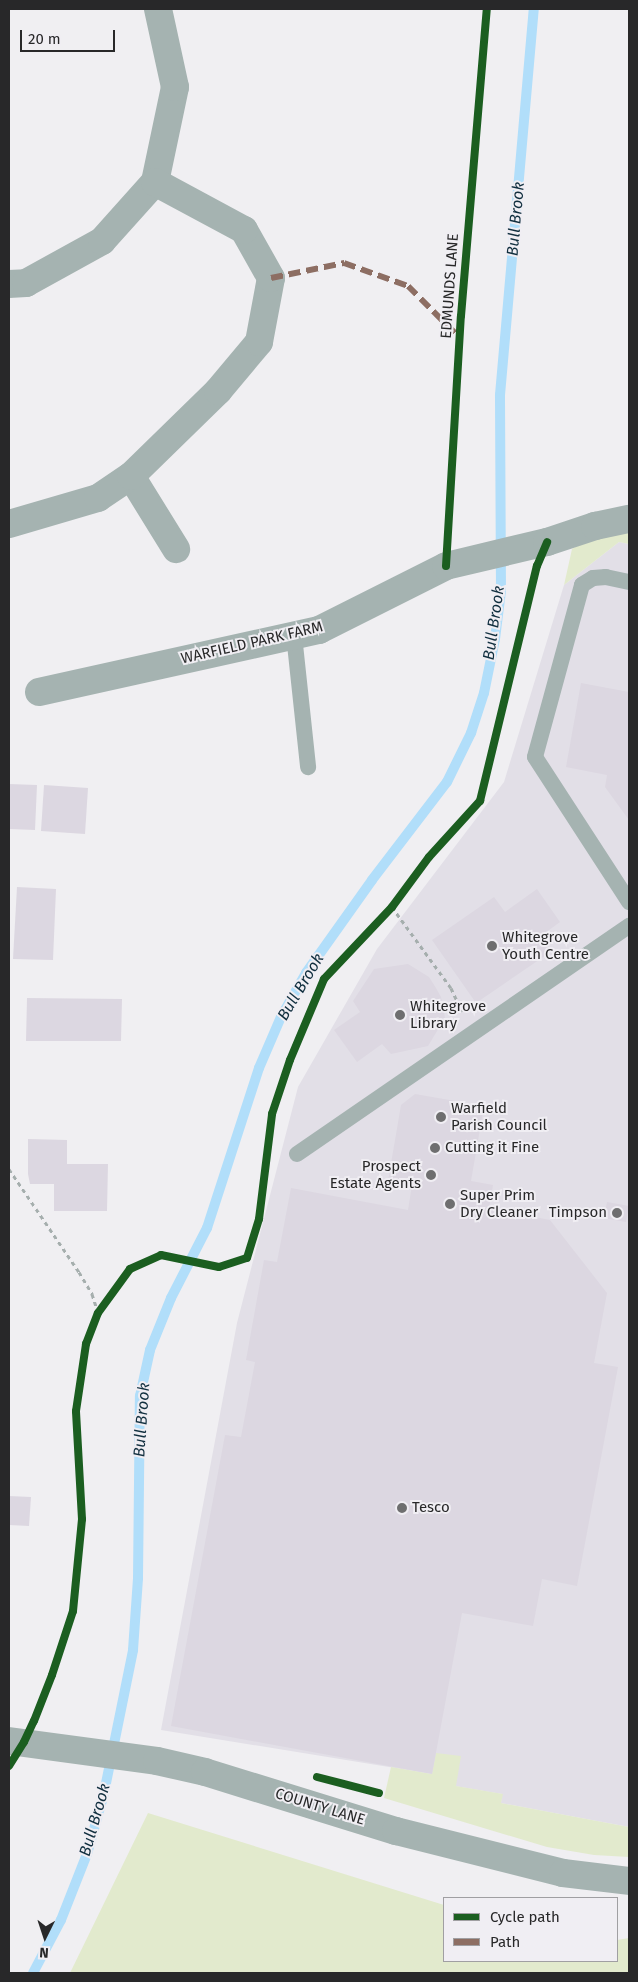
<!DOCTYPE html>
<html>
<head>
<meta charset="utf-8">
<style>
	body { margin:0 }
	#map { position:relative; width:638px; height:1982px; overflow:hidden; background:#f0eff2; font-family:"Fira Sans",sans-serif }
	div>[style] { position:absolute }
	.built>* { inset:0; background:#e2dfe7 }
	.green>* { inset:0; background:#e2eacd }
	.stream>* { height:10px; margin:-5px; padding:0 5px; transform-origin:5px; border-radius:5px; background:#b1defa }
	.building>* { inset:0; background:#dcd7e1 }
	.path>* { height:3px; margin-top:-1.5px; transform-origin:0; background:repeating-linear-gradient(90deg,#a5aead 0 4px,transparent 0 8px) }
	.service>* { height:16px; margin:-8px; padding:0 8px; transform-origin:8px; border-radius:8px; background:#a5b3b1 }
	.minor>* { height:28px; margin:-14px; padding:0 14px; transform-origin:14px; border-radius:14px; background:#a5b3b1 }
	.tertiary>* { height:28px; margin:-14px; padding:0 14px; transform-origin:14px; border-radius:14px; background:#a5b3b1 }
	.quiet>* { height:6px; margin-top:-3px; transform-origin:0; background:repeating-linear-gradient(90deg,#8d6e63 0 12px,transparent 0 18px) }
	.cycleway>* { height:8px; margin:-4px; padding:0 4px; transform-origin:4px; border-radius:4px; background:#1b5e20 }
	.dots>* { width:14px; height:14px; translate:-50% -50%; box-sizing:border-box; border:2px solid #f0eef3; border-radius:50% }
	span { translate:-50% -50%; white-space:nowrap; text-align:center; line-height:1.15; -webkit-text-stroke:4px #f0eef3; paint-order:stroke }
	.street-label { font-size:15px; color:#282829 }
	.poi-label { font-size:15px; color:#282829 }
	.left { translate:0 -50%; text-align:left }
	.right { translate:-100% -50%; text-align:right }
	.water-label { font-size:16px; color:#112f3f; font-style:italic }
	.frame { position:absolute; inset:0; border:10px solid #282829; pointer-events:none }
	.legend { position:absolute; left:443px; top:1897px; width:175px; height:65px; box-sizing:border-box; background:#f0eef3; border:1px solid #a09fa2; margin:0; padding:6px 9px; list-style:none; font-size:15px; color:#282829 }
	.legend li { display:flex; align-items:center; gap:10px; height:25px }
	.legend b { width:25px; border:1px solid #a09fa2 }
	.north { position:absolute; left:20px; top:1912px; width:50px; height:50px; -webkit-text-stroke:4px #f0eef3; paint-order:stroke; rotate:184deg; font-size:14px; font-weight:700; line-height:20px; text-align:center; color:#282829 }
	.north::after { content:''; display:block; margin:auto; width:18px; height:22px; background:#282829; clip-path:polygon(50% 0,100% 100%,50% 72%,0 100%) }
	.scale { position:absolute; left:20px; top:30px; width:95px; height:22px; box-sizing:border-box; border:2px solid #282829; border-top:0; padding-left:6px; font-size:15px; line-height:18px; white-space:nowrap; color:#282829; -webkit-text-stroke:4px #f0eef3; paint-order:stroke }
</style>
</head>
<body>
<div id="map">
	<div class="built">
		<div style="clip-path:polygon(619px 542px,629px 544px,629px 1827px,501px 1803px,502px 1794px,455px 1786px,460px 1756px,432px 1774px,161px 1730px,237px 1323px,298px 1087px,377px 949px,504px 782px,564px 585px)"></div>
	</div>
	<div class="green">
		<div style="clip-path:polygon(629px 525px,629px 544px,619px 542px,564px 585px,572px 549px,600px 533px)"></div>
		<div style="clip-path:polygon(436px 1753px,461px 1756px,456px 1786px,503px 1794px,501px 1803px,629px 1827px,629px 1857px,594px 1855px,547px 1847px,384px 1798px,391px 1767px,432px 1774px)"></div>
		<div style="clip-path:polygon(148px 1813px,444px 1905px,444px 1961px,617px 1961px,617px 1940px,629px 1938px,629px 1973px,70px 1973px)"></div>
	</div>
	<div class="stream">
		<div style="left:33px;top:1973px;width:60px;rotate:-62.2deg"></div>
		<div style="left:61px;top:1920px;width:71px;rotate:-68.5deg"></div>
		<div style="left:87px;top:1854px;width:63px;rotate:-74.4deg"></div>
		<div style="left:104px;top:1793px;width:146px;rotate:-78.5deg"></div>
		<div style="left:133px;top:1650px;width:72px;rotate:-86deg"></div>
		<div style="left:138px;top:1578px;width:182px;rotate:-89.4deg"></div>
		<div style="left:140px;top:1396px;width:47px;rotate:-77.7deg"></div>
		<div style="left:150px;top:1350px;width:56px;rotate:-68deg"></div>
		<div style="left:171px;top:1298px;width:79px;rotate:-62.8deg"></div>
		<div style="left:207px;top:1228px;width:168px;rotate:-72deg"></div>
		<div style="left:259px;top:1068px;width:56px;rotate:-66.7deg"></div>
		<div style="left:281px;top:1017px;width:51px;rotate:-60.4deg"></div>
		<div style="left:306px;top:973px;width:114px;rotate:-54.6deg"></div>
		<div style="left:372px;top:880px;width:123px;rotate:-52.6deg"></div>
		<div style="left:447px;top:782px;width:55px;rotate:-63.9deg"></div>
		<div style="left:471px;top:733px;width:42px;rotate:-72deg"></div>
		<div style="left:484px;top:693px;width:55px;rotate:-78.5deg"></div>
		<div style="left:495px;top:639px;width:48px;rotate:-82.9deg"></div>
		<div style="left:501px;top:591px;width:196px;rotate:-90.3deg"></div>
		<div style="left:500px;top:395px;width:387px;rotate:-85deg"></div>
	</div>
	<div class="building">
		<div style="clip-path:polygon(581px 683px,629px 692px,629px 820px,605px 787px,607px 775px,566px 767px)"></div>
		<div style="clip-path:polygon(9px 784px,37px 785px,35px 830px,9px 829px)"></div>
		<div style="clip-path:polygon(44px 785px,88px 788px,85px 834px,41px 831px)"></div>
		<div style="clip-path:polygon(17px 887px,56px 889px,53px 960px,13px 959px)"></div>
		<div style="clip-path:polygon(537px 889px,560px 922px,541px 936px,552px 951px,476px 1003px,432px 940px,494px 897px,505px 912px)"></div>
		<div style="clip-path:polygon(408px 964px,429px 977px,436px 988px,441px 997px,445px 1018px,428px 1046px,391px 1054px,382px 1044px,357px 1062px,334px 1030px,360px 1012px,353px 1001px,374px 969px)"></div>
		<div style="clip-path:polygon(27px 998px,122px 999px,121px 1041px,26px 1041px)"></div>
		<div style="clip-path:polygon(415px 1094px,484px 1106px,471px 1181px,493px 1185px,489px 1208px,550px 1220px,607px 1293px,594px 1363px,618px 1367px,577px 1586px,542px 1579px,533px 1626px,462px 1613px,432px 1774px,171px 1726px,225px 1435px,241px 1437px,255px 1362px,246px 1360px,264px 1260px,277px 1262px,291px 1188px,408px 1210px,412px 1185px,388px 1181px,401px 1105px)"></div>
		<div style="clip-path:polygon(28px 1139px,67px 1140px,67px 1164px,108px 1164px,107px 1211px,54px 1211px,54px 1184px,30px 1184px,28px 1174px)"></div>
		<div style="clip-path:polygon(607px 1202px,629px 1206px,626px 1222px,604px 1218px)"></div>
		<div style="clip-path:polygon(9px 1496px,31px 1497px,29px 1526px,9px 1525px)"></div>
	</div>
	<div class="path">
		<div style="left:392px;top:907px;width:100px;rotate:53.9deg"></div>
		<div style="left:451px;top:988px;width:26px;rotate:65deg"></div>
		<div style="left:9px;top:1169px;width:125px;rotate:55.8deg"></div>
		<div style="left:79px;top:1272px;width:26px;rotate:59deg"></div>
		<div style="left:92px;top:1294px;width:20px;rotate:72deg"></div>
	</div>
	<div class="service">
		<div style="left:629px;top:582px;width:24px;rotate:-168deg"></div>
		<div style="left:606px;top:577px;width:13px;rotate:176deg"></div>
		<div style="left:593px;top:578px;width:13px;rotate:148deg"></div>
		<div style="left:582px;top:585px;width:178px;rotate:105.3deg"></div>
		<div style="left:535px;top:757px;width:173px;rotate:57deg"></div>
		<div style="left:294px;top:635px;width:133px;rotate:83.9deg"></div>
		<div style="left:297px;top:1154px;width:403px;rotate:-34.5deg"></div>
	</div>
	<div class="minor">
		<div style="left:9px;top:284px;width:17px;rotate:-3deg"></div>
		<div style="left:26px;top:283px;width:87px;rotate:-28.9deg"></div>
		<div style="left:102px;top:241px;width:79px;rotate:-48.1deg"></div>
		<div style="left:155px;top:182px;width:97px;rotate:-78.1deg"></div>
		<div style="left:175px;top:87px;width:80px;rotate:-102.3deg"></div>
		<div style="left:131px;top:476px;width:86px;rotate:58.3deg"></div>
		<div style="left:9px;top:524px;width:93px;rotate:-16.3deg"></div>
		<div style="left:98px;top:498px;width:40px;rotate:-34deg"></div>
		<div style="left:131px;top:476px;width:122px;rotate:-44.3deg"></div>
		<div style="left:218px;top:391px;width:64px;rotate:-50.1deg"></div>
		<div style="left:259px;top:342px;width:65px;rotate:-79.4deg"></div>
		<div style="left:271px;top:278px;width:55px;rotate:-119.4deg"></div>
		<div style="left:244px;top:230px;width:101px;rotate:-151.7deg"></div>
		<div style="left:39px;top:692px;width:287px;rotate:-12.5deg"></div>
		<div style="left:319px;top:630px;width:142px;rotate:-26.7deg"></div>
		<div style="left:446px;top:566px;width:104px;rotate:-13.4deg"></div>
		<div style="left:547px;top:542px;width:51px;rotate:-18.4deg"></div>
		<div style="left:595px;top:526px;width:35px;rotate:-12deg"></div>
	</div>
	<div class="tertiary">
		<div style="left:9px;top:1741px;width:149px;rotate:7.7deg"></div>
		<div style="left:157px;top:1761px;width:49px;rotate:12.9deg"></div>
		<div style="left:205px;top:1772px;width:200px;rotate:17.2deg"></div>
		<div style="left:396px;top:1831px;width:172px;rotate:14.1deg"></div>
		<div style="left:563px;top:1873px;width:66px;rotate:6.9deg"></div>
	</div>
	<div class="quiet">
		<div style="left:271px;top:278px;width:75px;rotate:-11.6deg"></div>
		<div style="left:344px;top:263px;width:68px;rotate:19.8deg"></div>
		<div style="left:408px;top:286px;width:74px;rotate:45deg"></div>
	</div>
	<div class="cycleway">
		<div style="left:446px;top:566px;width:250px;rotate:-86.6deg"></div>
		<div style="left:461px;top:316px;width:308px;rotate:-85.2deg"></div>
		<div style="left:9px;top:1766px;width:28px;rotate:-58deg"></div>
		<div style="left:24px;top:1742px;width:23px;rotate:-65deg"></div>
		<div style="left:34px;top:1721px;width:49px;rotate:-68.6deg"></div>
		<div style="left:52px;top:1675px;width:67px;rotate:-71.8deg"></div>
		<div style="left:73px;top:1611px;width:92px;rotate:-84.4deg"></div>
		<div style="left:82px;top:1519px;width:108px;rotate:-93.2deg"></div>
		<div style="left:76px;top:1411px;width:68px;rotate:-81.5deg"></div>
		<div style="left:86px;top:1344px;width:33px;rotate:-69deg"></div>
		<div style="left:98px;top:1313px;width:54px;rotate:-54deg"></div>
		<div style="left:130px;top:1269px;width:34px;rotate:-24deg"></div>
		<div style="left:161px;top:1255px;width:59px;rotate:11.7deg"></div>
		<div style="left:219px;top:1267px;width:29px;rotate:-18deg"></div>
		<div style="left:247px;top:1258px;width:41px;rotate:-72.9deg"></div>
		<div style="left:259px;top:1219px;width:106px;rotate:-82.9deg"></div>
		<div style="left:272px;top:1114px;width:57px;rotate:-71.6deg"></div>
		<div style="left:290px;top:1060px;width:88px;rotate:-67.2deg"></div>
		<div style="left:324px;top:979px;width:99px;rotate:-46.6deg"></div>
		<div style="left:392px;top:907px;width:62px;rotate:-53.5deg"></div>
		<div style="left:429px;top:857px;width:76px;rotate:-47.7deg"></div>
		<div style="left:480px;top:801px;width:242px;rotate:-76.4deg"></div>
		<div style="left:537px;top:566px;width:26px;rotate:-67deg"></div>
		<div style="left:317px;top:1777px;width:64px;rotate:14.5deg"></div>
	</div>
	<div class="dots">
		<div style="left:492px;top:946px;background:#6e6e6f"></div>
		<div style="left:400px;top:1015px;background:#6e6e6f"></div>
		<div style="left:441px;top:1117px;background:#6e6e6f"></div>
		<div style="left:435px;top:1148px;background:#6e6e6f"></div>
		<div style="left:431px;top:1175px;background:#6e6e6f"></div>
		<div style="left:450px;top:1204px;background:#6e6e6f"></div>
		<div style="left:617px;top:1213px;background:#6e6e6f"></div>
		<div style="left:402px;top:1508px;background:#6e6e6f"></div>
	</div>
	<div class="street-label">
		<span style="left:450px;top:286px;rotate:-86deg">EDMUNDS LANE</span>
		<span style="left:252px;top:643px;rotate:-13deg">WARFIELD PARK FARM</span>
		<span style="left:320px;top:1807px;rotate:17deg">COUNTY LANE</span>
	</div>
	<div class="poi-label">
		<span class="left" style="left:502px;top:946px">Whitegrove<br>Youth Centre</span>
		<span class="left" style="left:410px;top:1015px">Whitegrove<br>Library</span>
		<span class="left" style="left:451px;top:1117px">Warfield<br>Parish Council</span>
		<span class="left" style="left:445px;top:1148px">Cutting it Fine</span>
		<span class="right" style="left:421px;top:1175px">Prospect<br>Estate Agents</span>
		<span class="left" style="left:460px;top:1204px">Super Prim<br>Dry Cleaner</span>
		<span class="right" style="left:607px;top:1213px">Timpson</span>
		<span class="left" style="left:412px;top:1508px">Tesco</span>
	</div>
	<div class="water-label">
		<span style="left:516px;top:219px;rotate:-85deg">Bull Brook</span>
		<span style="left:494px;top:623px;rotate:-82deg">Bull Brook</span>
		<span style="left:301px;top:987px;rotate:-59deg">Bull Brook</span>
		<span style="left:142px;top:1420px;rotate:-86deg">Bull Brook</span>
		<span style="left:95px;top:1820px;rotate:-74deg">Bull Brook</span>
	</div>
	<div class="frame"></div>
	<ul class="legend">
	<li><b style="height:6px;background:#1b5e20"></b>Cycle path</li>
	<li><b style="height:6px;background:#8d6e63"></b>Path</li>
	</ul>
	<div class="north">N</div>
	<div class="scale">20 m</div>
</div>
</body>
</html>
